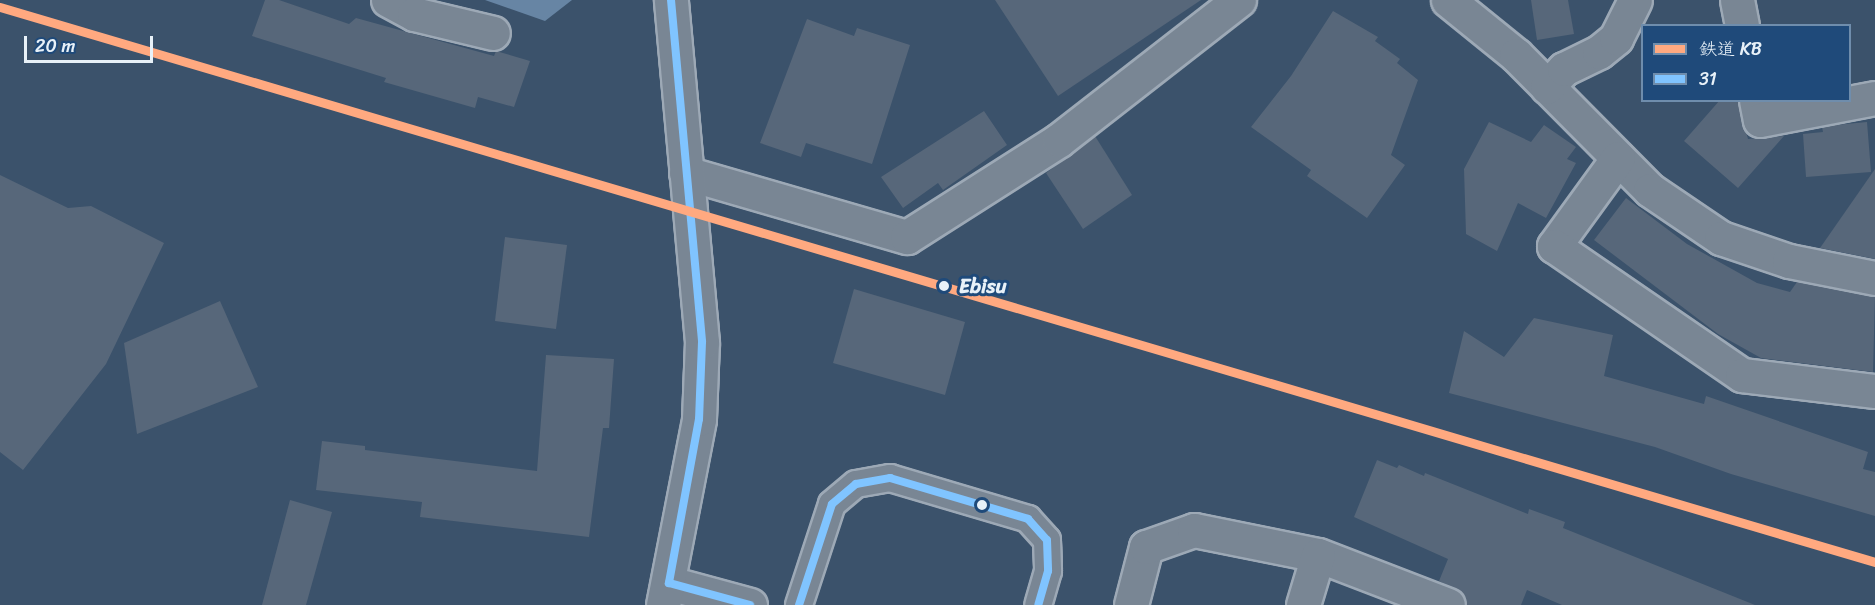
<!DOCTYPE html>
<html>
<head>
<meta charset="utf-8">
<style>
	body { margin:0 }
	#map { position:relative; width:1875px; height:605px; overflow:hidden; background:#3b526b; font-family:Sriracha,"Klee One",sans-serif }
	div>[style] { position:absolute }
	.water>* { inset:0; background:#6785a4 }
	.building>* { inset:0; background:#57677a }
	.roads { filter:drop-shadow(2px 0 #9da9b6) drop-shadow(-2px 0 #9da9b6) drop-shadow(0 2px #9da9b6) drop-shadow(0 -2px #9da9b6) }
	.service>* { height:26px; margin:-13px; padding:0 13px; transform-origin:13px; border-radius:13px; background:#798694 }
	.minor>* { height:33px; margin:-16.5px; padding:0 16.5px; transform-origin:16.5px; border-radius:16.5px; background:#798694 }
	.tertiary>* { height:33px; margin:-16.5px; padding:0 16.5px; transform-origin:16.5px; border-radius:16.5px; background:#798694 }
	.bus-1>* { height:8px; margin:-4px; padding:0 4px; transform-origin:4px; border-radius:4px; background:#80c4ff }
	.rail-1>* { height:9px; margin:-4.5px; padding:0 4.5px; transform-origin:4.5px; border-radius:4.5px; background:#ffa980 }
	.dots>* { width:16px; height:16px; translate:-50% -50%; box-sizing:border-box; border:3px solid #1f4a7a; border-radius:50% }
	span { translate:-50% -50%; white-space:nowrap; text-align:center; line-height:1.15; -webkit-text-stroke:6px #1f4a7a; paint-order:stroke }
	.stop-label { font-size:20px; color:#e8f1f8; font-weight:700 }
	.left { translate:0 -50%; text-align:left }
	.legend { position:absolute; left:1641px; top:24px; width:210px; height:78px; box-sizing:border-box; background:#1f4a7a; border:2px solid #6f8dac; margin:0; padding:8px 10px; list-style:none; font-size:18px; color:#e8f1f8 }
	.legend li { display:flex; align-items:center; gap:12px; height:30px }
	.legend b { width:30px; border:2px solid #6f8dac }
	.scale { position:absolute; left:24px; top:36px; width:129px; height:27px; box-sizing:border-box; border:3px solid #e8f1f8; border-top:0; padding-left:8px; font-size:18px; line-height:21px; white-space:nowrap; color:#e8f1f8; -webkit-text-stroke:4px #1f4a7a; paint-order:stroke }
</style>
</head>
<body>
<div id="map">
	<div class="water">
		<div style="clip-path:polygon(485px 0,572px 0,545px 21px)"></div>
	</div>
	<div class="building">
		<div style="clip-path:polygon(265px 0,279px 0,349px 24px,356px 18px,494px 56px,496px 51px,530px 61px,514px 107px,478px 97px,475px 108px,384px 82px,386px 78px,252px 36px)"></div>
		<div style="clip-path:polygon(995px 0,1201px 0,1058px 96px)"></div>
		<div style="clip-path:polygon(1531px 0,1568px 0,1574px 34px,1537px 40px)"></div>
		<div style="clip-path:polygon(1333px 11px,1378px 37px,1375px 41px,1400px 59px,1397px 63px,1418px 80px,1391px 155px,1405px 165px,1367px 218px,1307px 176px,1311px 170px,1251px 127px,1291px 76px)"></div>
		<div style="clip-path:polygon(807px 19px,854px 36px,857px 28px,910px 45px,872px 164px,806px 143px,801px 157px,760px 143px)"></div>
		<div style="clip-path:polygon(1720px 100px,1738px 100px,1748px 139px,1784px 136px,1738px 188px,1684px 141px)"></div>
		<div style="clip-path:polygon(984px 111px,1007px 145px,943px 190px,938px 183px,903px 208px,881px 177px)"></div>
		<div style="clip-path:polygon(1489px 122px,1531px 142px,1544px 125px,1576px 147px,1567px 159px,1576px 163px,1546px 218px,1518px 203px,1497px 251px,1466px 234px,1464px 169px)"></div>
		<div style="clip-path:polygon(1867px 122px,1871px 172px,1806px 177px,1803px 134px,1823px 132px,1822px 127px,1835px 125px)"></div>
		<div style="clip-path:polygon(1095px 136px,1132px 195px,1083px 229px,1046px 173px)"></div>
		<div style="clip-path:polygon(1875px 169px,1875px 259px,1820px 248px)"></div>
		<div style="clip-path:polygon(0 175px,68px 208px,91px 206px,164px 243px,106px 364px,23px 470px,0 452px)"></div>
		<div style="clip-path:polygon(1626px 198px,1687px 244px,1757px 283px,1790px 292px,1797px 282px,1875px 296px,1873px 372px,1761px 358px,1718px 334px,1594px 240px)"></div>
		<div style="clip-path:polygon(505px 237px,567px 245px,556px 329px,495px 321px)"></div>
		<div style="clip-path:polygon(854px 289px,965px 322px,945px 395px,833px 363px)"></div>
		<div style="clip-path:polygon(220px 301px,258px 387px,137px 434px,124px 343px)"></div>
		<div style="clip-path:polygon(1534px 318px,1613px 335px,1604px 376px,1704px 404px,1706px 396px,1868px 452px,1863px 469px,1875px 472px,1875px 516px,1731px 474px,1655px 447px,1449px 393px,1464px 331px,1504px 357px)"></div>
		<div style="clip-path:polygon(546px 355px,614px 359px,609px 428px,603px 428px,589px 537px,420px 517px,422px 502px,316px 490px,322px 441px,365px 446px,365px 450px,537px 471px)"></div>
		<div style="clip-path:polygon(1377px 460px,1397px 468px,1399px 465px,1424px 476px,1425px 473px,1528px 514px,1529px 509px,1565px 522px,1563px 528px,1755px 605px,1562px 605px,1527px 590px,1521px 605px,1466px 605px,1462px 593px,1439px 581px,1448px 559px,1354px 517px)"></div>
		<div style="clip-path:polygon(290px 500px,332px 512px,306px 605px,262px 605px)"></div>
	</div>
	<div class="roads">
		<div class="service">
			<div style="left:799px;top:605px;width:106px;rotate:-71.9deg"></div>
			<div style="left:832px;top:504px;width:31px;rotate:-40deg"></div>
			<div style="left:856px;top:484px;width:35px;rotate:-10deg"></div>
			<div style="left:890px;top:478px;width:144px;rotate:16.5deg"></div>
			<div style="left:1028px;top:519px;width:28px;rotate:48deg"></div>
			<div style="left:1047px;top:540px;width:31px;rotate:88deg"></div>
			<div style="left:1048px;top:571px;width:35px;rotate:106deg"></div>
		</div>
		<div class="minor">
			<div style="left:388px;top:0;width:30px;rotate:28deg"></div>
			<div style="left:414px;top:14px;width:81px;rotate:13.5deg"></div>
			<div style="left:1448px;top:0;width:87px;rotate:39deg"></div>
			<div style="left:1516px;top:55px;width:190px;rotate:45.2deg"></div>
			<div style="left:1650px;top:190px;width:86px;rotate:34.1deg"></div>
			<div style="left:1721px;top:238px;width:72px;rotate:18.7deg"></div>
			<div style="left:1789px;top:261px;width:88px;rotate:11.2deg"></div>
			<div style="left:1737px;top:0;width:26px;rotate:79deg"></div>
			<div style="left:1547px;top:87px;width:25px;rotate:-47deg"></div>
			<div style="left:1564px;top:69px;width:39px;rotate:-26deg"></div>
			<div style="left:1599px;top:52px;width:22px;rotate:-39deg"></div>
			<div style="left:1616px;top:38px;width:42px;rotate:-63.4deg"></div>
			<div style="left:1756px;top:100px;width:20px;rotate:79deg"></div>
			<div style="left:1760px;top:120px;width:117px;rotate:-10.8deg"></div>
			<div style="left:1618px;top:158px;width:109px;rotate:126deg"></div>
			<div style="left:1554px;top:246px;width:228px;rotate:34.5deg"></div>
			<div style="left:1742px;top:375px;width:134px;rotate:6.9deg"></div>
			<div style="left:686px;top:173px;width:230px;rotate:16.2deg"></div>
			<div style="left:907px;top:237px;width:180px;rotate:-32.5deg"></div>
			<div style="left:1059px;top:140px;width:228px;rotate:-37.9deg"></div>
			<div style="left:1131px;top:605px;width:60px;rotate:-75.5deg"></div>
			<div style="left:1146px;top:547px;width:51px;rotate:-19.5deg"></div>
			<div style="left:1194px;top:530px;width:126px;rotate:11.4deg"></div>
			<div style="left:1318px;top:555px;width:139px;rotate:21deg"></div>
			<div style="left:1303px;top:605px;width:52px;rotate:-73.3deg"></div>
		</div>
		<div class="tertiary">
			<div style="left:669px;top:583px;width:84px;rotate:15.2deg"></div>
			<div style="left:663px;top:605px;width:189px;rotate:-79deg"></div>
			<div style="left:699px;top:419px;width:77px;rotate:-87.8deg"></div>
			<div style="left:702px;top:342px;width:343px;rotate:-95.2deg"></div>
		</div>
	</div>
	<div class="bus-1">
		<div style="left:671px;top:0;width:343px;rotate:84.8deg"></div>
		<div style="left:702px;top:342px;width:77px;rotate:92.2deg"></div>
		<div style="left:699px;top:419px;width:167px;rotate:100.4deg"></div>
		<div style="left:669px;top:583px;width:84px;rotate:15.2deg"></div>
		<div style="left:799px;top:605px;width:106px;rotate:-71.9deg"></div>
		<div style="left:832px;top:504px;width:31px;rotate:-40deg"></div>
		<div style="left:856px;top:484px;width:35px;rotate:-10deg"></div>
		<div style="left:890px;top:478px;width:144px;rotate:16.5deg"></div>
		<div style="left:1028px;top:519px;width:28px;rotate:48deg"></div>
		<div style="left:1047px;top:540px;width:31px;rotate:88deg"></div>
		<div style="left:1048px;top:571px;width:35px;rotate:106deg"></div>
	</div>
	<div class="rail-1">
		<div style="left:0;top:7px;width:1955px;rotate:16.49deg"></div>
	</div>
	<div class="dots">
		<div style="left:944px;top:286px;background:#e8f1f8"></div>
		<div style="left:982px;top:505px;background:#e8f1f8"></div>
	</div>
	<div class="stop-label">
		<span class="left" style="left:959px;top:286px">Ebisu</span>
	</div>
	<ul class="legend">
	<li><b style="height:8px;background:#ffa980"></b>鉄道 KB</li>
	<li><b style="height:8px;background:#80c4ff"></b>31</li>
	</ul>
	<div class="scale">20 m</div>
</div>
</body>
</html>
